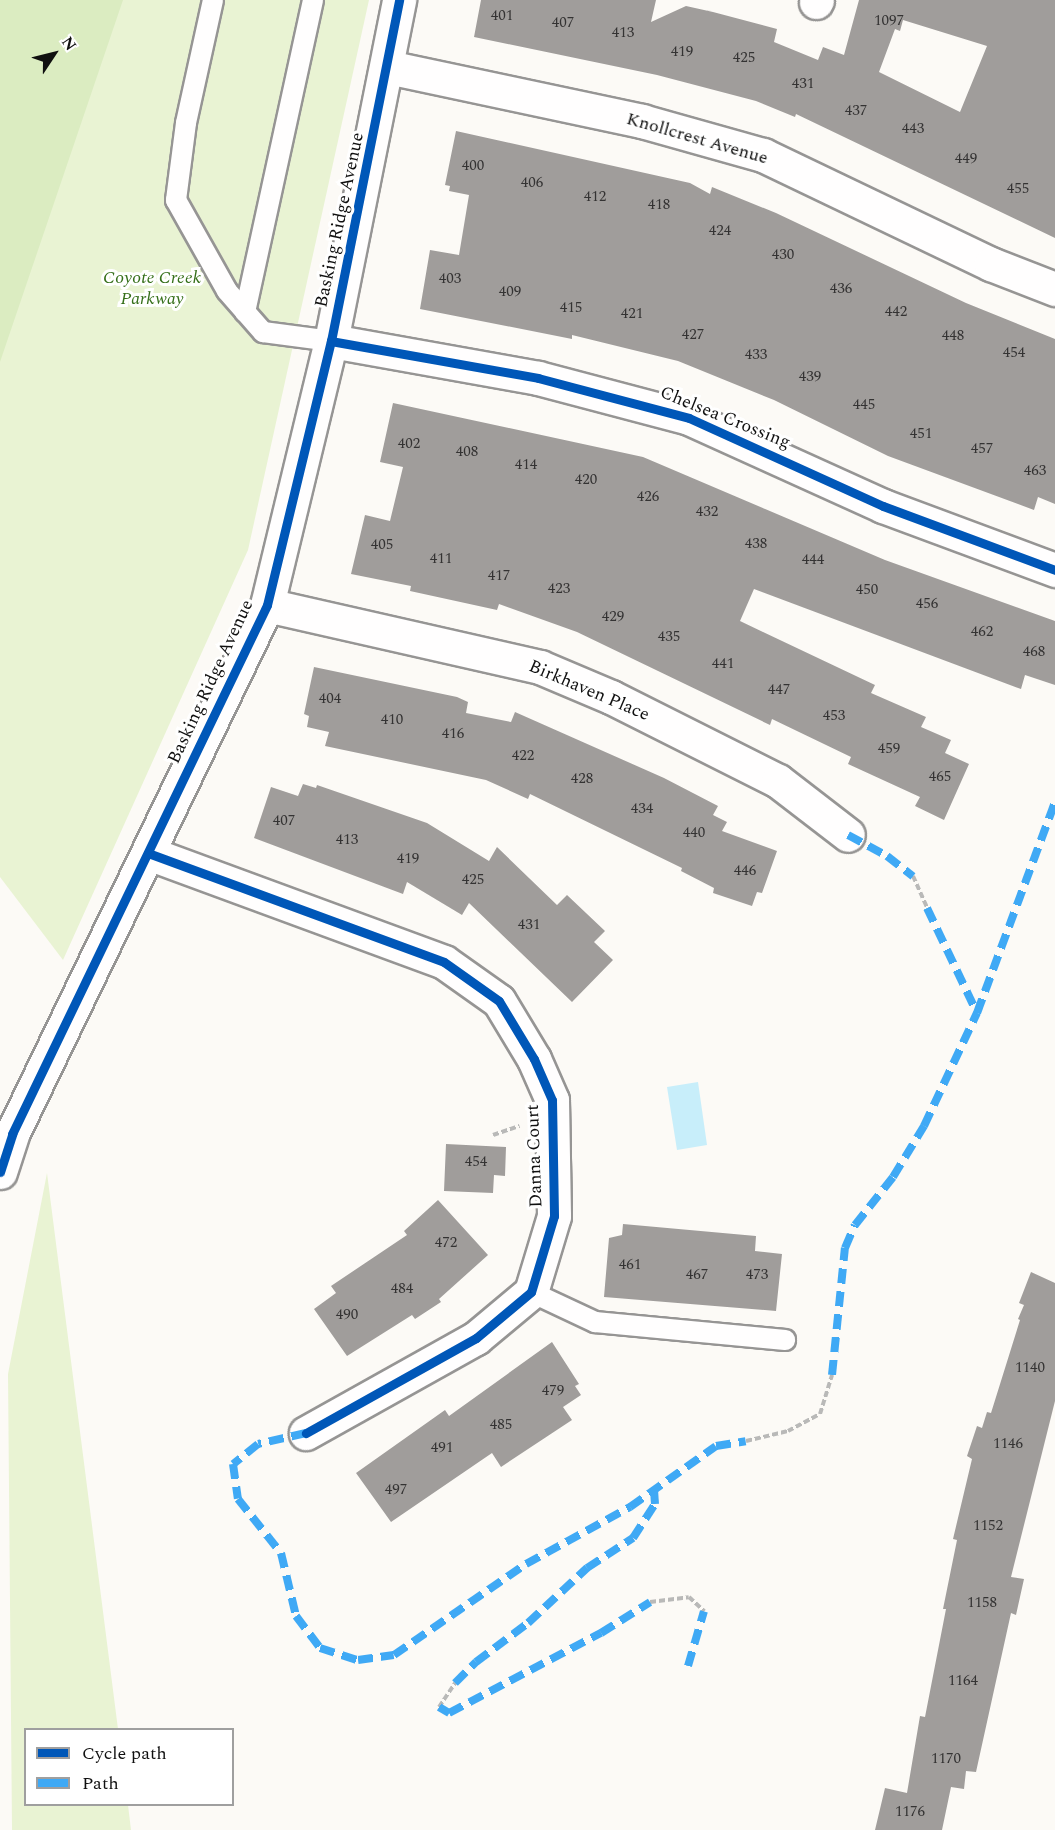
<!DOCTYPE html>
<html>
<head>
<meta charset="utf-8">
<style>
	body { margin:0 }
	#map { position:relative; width:1055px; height:1830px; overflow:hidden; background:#fcfaf6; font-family:Spectral,serif }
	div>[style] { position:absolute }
	.green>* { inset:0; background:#e9f3d3 }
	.forest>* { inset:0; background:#dbecc1 }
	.water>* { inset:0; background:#c8eefa }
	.building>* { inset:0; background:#a09d9b }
	.path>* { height:4px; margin-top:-2px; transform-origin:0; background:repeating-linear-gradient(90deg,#b9b9b8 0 6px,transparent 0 9px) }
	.roads { filter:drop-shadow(2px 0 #969594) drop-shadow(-2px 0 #969594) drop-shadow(0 2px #969594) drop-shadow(0 -2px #969594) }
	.service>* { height:20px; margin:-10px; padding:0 10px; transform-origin:10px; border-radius:10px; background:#fffefe }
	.minor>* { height:33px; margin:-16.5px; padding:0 16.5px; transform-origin:16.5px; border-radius:16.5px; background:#fffefe }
	.tertiary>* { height:33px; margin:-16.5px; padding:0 16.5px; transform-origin:16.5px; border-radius:16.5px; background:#fffefe }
	.quiet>* { height:8px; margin-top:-4px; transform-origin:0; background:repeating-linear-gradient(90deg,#3fa9f5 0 15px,transparent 0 23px) }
	.cycleway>* { height:9px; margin:-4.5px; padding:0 4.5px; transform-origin:4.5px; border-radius:4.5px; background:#0057b8 }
	span { translate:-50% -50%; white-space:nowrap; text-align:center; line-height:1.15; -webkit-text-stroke:6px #fff; paint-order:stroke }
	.number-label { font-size:15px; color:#343333 }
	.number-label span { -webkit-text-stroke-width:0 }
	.street-label { font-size:18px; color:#101010 }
	.park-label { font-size:18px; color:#356f19; font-style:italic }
	.legend { position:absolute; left:24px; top:1728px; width:210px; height:78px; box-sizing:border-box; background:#fff; border:2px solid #9f9f9f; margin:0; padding:8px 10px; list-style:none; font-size:18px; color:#101010 }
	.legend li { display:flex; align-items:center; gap:12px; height:30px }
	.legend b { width:30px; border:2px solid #9f9f9f }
	.north { position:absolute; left:24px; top:24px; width:60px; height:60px; -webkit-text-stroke:4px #fff; paint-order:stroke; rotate:55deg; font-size:16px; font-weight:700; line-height:24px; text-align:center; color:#101010 }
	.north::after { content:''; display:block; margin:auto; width:21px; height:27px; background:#101010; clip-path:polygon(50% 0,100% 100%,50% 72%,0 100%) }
</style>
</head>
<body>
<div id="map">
	<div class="green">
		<div style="clip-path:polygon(84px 0,369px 0,248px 550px,63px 960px,0 877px,0 272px)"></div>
		<div style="clip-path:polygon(47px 1173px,118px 1729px,26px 1730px,26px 1804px,128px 1805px,131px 1830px,12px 1830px,8px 1374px)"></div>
	</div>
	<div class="forest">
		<div style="clip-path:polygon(0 0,123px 0,0 362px)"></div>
	</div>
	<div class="water">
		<div style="clip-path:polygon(698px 1082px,707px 1145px,677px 1150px,667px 1087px)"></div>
	</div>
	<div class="building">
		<div style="clip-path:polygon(evenodd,481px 0,656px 0,651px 22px,686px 6px,713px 12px,777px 29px,774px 42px,818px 60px,823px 47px,844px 55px,859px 0,1055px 0,1055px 238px,796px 114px,795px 117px,756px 101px,657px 75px,474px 37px,481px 0,903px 20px,987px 46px,960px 112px,879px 72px,895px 29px,900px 31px,903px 20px)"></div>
		<div style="clip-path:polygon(456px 131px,690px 183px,710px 194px,712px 187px,776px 213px,966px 303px,1055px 339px,1055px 504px,1038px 497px,1034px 510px,888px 456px,774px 400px,678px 361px,572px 335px,572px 339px,420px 309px,430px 250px,459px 255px,469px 195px,449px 191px,450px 186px,445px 185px)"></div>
		<div style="clip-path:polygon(393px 403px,643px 457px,885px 560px,1055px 621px,1055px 685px,1025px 675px,1021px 689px,754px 589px,740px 621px,875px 685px,871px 693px,926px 717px,921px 727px,951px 740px,945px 753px,969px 764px,944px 820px,915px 806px,920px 797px,848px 764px,851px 757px,772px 719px,770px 725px,577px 632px,499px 604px,497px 610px,410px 591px,411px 586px,351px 574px,365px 515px,390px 521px,403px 467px,380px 462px)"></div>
		<div style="clip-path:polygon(314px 667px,457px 697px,468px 702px,466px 713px,511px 722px,515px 712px,664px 778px,718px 806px,713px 815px,727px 822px,722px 831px,777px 851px,762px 893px,757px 892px,752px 906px,713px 893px,714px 888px,681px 871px,682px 868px,530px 794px,528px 799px,486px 780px,325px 746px,329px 732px,307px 727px,309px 716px,304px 714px)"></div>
		<div style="clip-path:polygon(303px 784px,316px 788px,317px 785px,427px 823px,489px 861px,497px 847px,557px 905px,567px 895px,605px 931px,594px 942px,613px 960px,572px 1002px,469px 903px,462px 915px,407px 882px,403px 894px,254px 838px,271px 787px,298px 796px)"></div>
		<div style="clip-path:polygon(446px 1144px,506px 1147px,505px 1176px,494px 1175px,493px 1193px,444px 1191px)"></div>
		<div style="clip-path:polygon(438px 1200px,488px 1255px,439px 1299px,441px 1302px,415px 1319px,412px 1315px,347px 1356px,314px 1309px,336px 1293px,331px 1286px,407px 1235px,404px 1231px)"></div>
		<div style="clip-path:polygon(623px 1224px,756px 1236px,755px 1251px,782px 1254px,776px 1311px,604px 1297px,609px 1238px,622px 1235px)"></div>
		<div style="clip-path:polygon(1031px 1272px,1055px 1283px,1055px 1401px,1011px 1577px,1024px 1579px,1016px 1615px,1011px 1613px,976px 1772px,966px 1771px,964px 1789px,951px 1787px,942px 1830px,875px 1830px,885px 1788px,907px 1793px,920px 1716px,925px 1717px,946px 1609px,943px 1609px,957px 1540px,953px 1539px,972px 1459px,967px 1456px,977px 1426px,982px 1428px,987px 1412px,991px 1413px,1020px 1320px,1018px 1319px,1024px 1305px,1019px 1303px)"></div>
		<div style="clip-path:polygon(552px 1342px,579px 1384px,575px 1386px,581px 1395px,563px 1407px,572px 1420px,501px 1467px,492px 1453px,391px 1522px,356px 1473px,445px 1410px,449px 1416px)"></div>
	</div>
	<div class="path">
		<div style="left:913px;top:876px;width:35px;rotate:66deg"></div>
		<div style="left:493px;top:1135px;width:28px;rotate:-19deg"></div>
		<div style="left:746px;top:1441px;width:43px;rotate:-13.4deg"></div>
		<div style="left:788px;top:1431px;width:36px;rotate:-28deg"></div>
		<div style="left:820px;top:1414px;width:41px;rotate:-72.9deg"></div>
		<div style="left:650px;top:1602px;width:39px;rotate:-7deg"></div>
		<div style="left:689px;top:1597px;width:21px;rotate:43deg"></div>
		<div style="left:439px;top:1707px;width:29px;rotate:-56deg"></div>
	</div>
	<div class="roads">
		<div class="service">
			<div style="left:213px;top:0;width:126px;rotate:102.4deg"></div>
			<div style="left:186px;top:123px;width:78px;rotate:97.4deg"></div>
			<div style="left:176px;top:200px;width:104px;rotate:60.7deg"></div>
			<div style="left:227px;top:291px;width:55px;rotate:48.7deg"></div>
			<div style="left:263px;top:332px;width:69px;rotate:7.5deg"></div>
			<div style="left:245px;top:312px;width:319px;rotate:-77.7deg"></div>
			<div style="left:531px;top:1292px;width:71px;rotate:25.1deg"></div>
			<div style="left:595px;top:1322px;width:191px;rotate:5.4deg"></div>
		</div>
		<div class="minor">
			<div style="left:816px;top:2px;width:2px;rotate:-63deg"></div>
			<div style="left:388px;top:67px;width:260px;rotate:12deg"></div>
			<div style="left:642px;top:121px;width:126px;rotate:15.7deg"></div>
			<div style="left:763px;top:155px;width:253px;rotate:25.6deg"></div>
			<div style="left:991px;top:264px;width:69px;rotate:21.3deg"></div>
			<div style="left:331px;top:341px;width:210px;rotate:10.1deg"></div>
			<div style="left:538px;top:378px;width:156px;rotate:14.8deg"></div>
			<div style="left:689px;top:418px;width:213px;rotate:24.4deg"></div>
			<div style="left:883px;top:506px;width:184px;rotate:20.4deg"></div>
			<div style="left:267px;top:605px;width:280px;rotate:12.8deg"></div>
			<div style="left:540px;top:667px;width:77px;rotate:22.9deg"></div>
			<div style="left:611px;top:697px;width:187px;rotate:26.7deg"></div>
			<div style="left:778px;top:781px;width:88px;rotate:37.6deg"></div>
			<div style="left:148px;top:853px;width:315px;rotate:20.2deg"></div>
			<div style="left:444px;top:962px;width:67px;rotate:35.3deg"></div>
			<div style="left:499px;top:1001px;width:68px;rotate:58.9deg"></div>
			<div style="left:534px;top:1059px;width:45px;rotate:66.3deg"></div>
			<div style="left:552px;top:1100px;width:116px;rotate:89deg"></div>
			<div style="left:554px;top:1216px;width:79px;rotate:106.8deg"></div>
			<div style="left:531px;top:1292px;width:72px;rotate:140.1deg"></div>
			<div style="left:476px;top:1338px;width:195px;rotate:150.8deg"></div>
		</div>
		<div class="tertiary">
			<div style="left:0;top:1172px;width:40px;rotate:-72deg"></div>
			<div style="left:12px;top:1134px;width:587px;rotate:-64.26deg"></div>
			<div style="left:267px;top:605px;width:272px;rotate:-76.4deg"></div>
			<div style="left:331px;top:341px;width:348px;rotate:-78.7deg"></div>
		</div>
	</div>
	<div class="quiet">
		<div style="left:848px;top:835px;width:44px;rotate:28.3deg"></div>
		<div style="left:887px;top:856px;width:33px;rotate:38deg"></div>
		<div style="left:927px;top:908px;width:116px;rotate:64.5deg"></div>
		<div style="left:832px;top:1375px;width:128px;rotate:-84.2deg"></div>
		<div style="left:845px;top:1248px;width:25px;rotate:-67deg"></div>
		<div style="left:855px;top:1225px;width:61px;rotate:-51.6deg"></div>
		<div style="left:893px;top:1177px;width:60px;rotate:-58.7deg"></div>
		<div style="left:924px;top:1126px;width:125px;rotate:-64.9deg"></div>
		<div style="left:977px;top:1013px;width:225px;rotate:-69.7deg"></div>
		<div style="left:306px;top:1433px;width:49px;rotate:167.1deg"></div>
		<div style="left:258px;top:1444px;width:32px;rotate:141deg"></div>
		<div style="left:233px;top:1464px;width:35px;rotate:82deg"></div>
		<div style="left:238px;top:1499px;width:69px;rotate:51.5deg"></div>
		<div style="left:281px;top:1553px;width:65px;rotate:76.6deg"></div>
		<div style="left:296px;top:1616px;width:40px;rotate:53deg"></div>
		<div style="left:320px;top:1648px;width:40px;rotate:18deg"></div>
		<div style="left:358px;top:1660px;width:36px;rotate:-8deg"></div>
		<div style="left:394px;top:1655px;width:160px;rotate:-34.6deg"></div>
		<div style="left:526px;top:1564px;width:119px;rotate:-28.7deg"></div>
		<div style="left:630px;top:1507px;width:105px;rotate:-35.3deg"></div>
		<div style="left:716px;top:1446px;width:30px;rotate:-9deg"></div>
		<div style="left:688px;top:1666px;width:57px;rotate:-73.8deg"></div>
		<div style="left:455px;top:1683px;width:30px;rotate:-45deg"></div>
		<div style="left:476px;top:1662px;width:65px;rotate:-36.9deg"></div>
		<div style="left:528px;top:1623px;width:81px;rotate:-43deg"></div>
		<div style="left:587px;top:1568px;width:55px;rotate:-33.1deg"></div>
		<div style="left:633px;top:1538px;width:40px;rotate:-57.1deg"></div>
		<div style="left:655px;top:1504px;width:14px;rotate:-94deg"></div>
		<div style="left:439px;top:1707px;width:12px;rotate:31deg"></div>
		<div style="left:449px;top:1713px;width:172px;rotate:-27.8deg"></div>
		<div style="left:601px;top:1633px;width:58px;rotate:-32.3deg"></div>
	</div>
	<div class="cycleway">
		<div style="left:331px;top:341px;width:210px;rotate:10.1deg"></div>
		<div style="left:538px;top:378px;width:156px;rotate:14.8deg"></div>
		<div style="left:689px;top:418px;width:213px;rotate:24.4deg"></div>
		<div style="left:883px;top:506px;width:184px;rotate:20.4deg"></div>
		<div style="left:148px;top:853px;width:315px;rotate:20.2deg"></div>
		<div style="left:444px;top:962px;width:67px;rotate:35.3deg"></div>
		<div style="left:499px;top:1001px;width:68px;rotate:58.9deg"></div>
		<div style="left:534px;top:1059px;width:45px;rotate:66.3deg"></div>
		<div style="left:552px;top:1100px;width:116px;rotate:89deg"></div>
		<div style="left:554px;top:1216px;width:79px;rotate:106.8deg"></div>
		<div style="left:531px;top:1292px;width:72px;rotate:140.1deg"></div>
		<div style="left:476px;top:1338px;width:195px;rotate:150.8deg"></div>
		<div style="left:0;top:1172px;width:40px;rotate:-72deg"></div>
		<div style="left:12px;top:1134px;width:587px;rotate:-64.26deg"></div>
		<div style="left:267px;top:605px;width:272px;rotate:-76.4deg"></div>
		<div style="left:331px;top:341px;width:348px;rotate:-78.7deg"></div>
	</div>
	<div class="number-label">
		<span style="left:502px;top:16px">401</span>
		<span style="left:889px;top:21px">1097</span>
		<span style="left:563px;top:23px">407</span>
		<span style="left:623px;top:33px">413</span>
		<span style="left:682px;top:52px">419</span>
		<span style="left:744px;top:58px">425</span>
		<span style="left:803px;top:84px">431</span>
		<span style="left:856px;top:111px">437</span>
		<span style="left:913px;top:129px">443</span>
		<span style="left:966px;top:159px">449</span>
		<span style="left:473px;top:166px">400</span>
		<span style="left:532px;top:183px">406</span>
		<span style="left:1018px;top:189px">455</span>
		<span style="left:595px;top:197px">412</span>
		<span style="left:659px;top:205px">418</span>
		<span style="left:720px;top:231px">424</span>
		<span style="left:783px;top:255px">430</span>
		<span style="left:450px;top:279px">403</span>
		<span style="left:841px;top:289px">436</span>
		<span style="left:510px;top:292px">409</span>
		<span style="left:571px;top:308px">415</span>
		<span style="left:896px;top:312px">442</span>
		<span style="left:632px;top:314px">421</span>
		<span style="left:693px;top:335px">427</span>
		<span style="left:953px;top:336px">448</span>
		<span style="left:1014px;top:353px">454</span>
		<span style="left:756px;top:355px">433</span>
		<span style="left:810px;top:377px">439</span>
		<span style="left:864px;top:405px">445</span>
		<span style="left:921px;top:434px">451</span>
		<span style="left:409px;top:444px">402</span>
		<span style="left:982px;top:449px">457</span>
		<span style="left:467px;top:452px">408</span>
		<span style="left:526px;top:465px">414</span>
		<span style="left:1035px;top:471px">463</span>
		<span style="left:586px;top:480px">420</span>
		<span style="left:648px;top:497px">426</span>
		<span style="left:707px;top:512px">432</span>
		<span style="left:756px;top:544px">438</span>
		<span style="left:382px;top:545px">405</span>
		<span style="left:441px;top:559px">411</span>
		<span style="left:813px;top:560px">444</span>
		<span style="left:499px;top:576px">417</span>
		<span style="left:559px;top:589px">423</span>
		<span style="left:867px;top:590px">450</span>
		<span style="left:927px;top:604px">456</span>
		<span style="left:613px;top:617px">429</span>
		<span style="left:982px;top:632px">462</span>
		<span style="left:669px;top:637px">435</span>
		<span style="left:1034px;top:652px">468</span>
		<span style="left:723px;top:664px">441</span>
		<span style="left:779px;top:690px">447</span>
		<span style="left:330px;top:699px">404</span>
		<span style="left:834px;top:716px">453</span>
		<span style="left:392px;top:720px">410</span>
		<span style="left:453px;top:734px">416</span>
		<span style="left:889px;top:749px">459</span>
		<span style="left:523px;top:756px">422</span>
		<span style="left:940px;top:777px">465</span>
		<span style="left:582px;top:779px">428</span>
		<span style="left:642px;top:809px">434</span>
		<span style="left:284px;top:821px">407</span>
		<span style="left:694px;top:833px">440</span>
		<span style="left:347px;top:840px">413</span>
		<span style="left:408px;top:859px">419</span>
		<span style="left:745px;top:871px">446</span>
		<span style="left:473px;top:880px">425</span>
		<span style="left:529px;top:925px">431</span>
		<span style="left:476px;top:1162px">454</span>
		<span style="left:446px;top:1243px">472</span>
		<span style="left:630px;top:1265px">461</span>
		<span style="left:697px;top:1275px">467</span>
		<span style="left:757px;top:1275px">473</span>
		<span style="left:402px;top:1289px">484</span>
		<span style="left:347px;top:1315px">490</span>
		<span style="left:1030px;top:1368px">1140</span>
		<span style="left:553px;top:1391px">479</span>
		<span style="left:501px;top:1425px">485</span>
		<span style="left:1008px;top:1444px">1146</span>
		<span style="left:442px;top:1448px">491</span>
		<span style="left:396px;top:1490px">497</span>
		<span style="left:988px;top:1526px">1152</span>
		<span style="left:982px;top:1603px">1158</span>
		<span style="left:963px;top:1681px">1164</span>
		<span style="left:946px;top:1759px">1170</span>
		<span style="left:910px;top:1812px">1176</span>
	</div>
	<div class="street-label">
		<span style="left:697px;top:139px;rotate:16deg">Knollcrest Avenue</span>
		<span style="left:340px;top:220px;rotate:-78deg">Basking Ridge Avenue</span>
		<span style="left:725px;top:418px;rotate:22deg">Chelsea Crossing</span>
		<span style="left:211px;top:682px;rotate:-65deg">Basking Ridge Avenue</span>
		<span style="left:589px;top:691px;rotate:23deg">Birkhaven Place</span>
		<span style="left:535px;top:1156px;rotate:-92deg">Danna Court</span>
	</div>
	<div class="park-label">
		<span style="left:152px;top:289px">Coyote Creek<br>Parkway</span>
	</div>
	<ul class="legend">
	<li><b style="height:8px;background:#0057b8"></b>Cycle path</li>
	<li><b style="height:8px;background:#3fa9f5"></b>Path</li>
	</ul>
	<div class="north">N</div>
</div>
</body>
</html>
